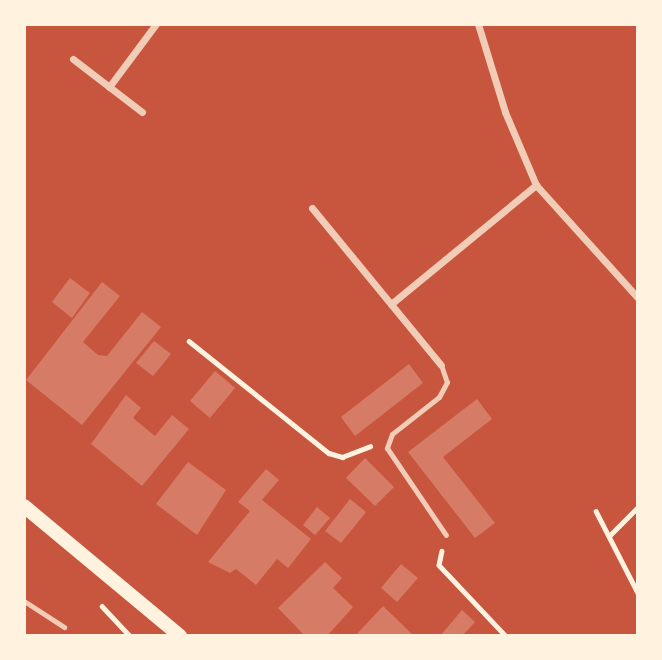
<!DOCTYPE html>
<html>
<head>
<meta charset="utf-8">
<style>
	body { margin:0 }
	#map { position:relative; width:662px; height:660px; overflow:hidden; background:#c8553d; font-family:"DejaVu Sans",sans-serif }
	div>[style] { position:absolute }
	.building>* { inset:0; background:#d67c66 }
	.path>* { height:4.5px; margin:-2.25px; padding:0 2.25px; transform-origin:2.25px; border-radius:2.25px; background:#fff3e0 }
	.service>* { height:5px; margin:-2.5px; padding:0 2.5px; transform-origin:2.5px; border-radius:2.5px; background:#f1ccb7 }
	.minor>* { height:7px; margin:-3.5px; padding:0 3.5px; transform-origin:3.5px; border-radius:3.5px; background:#f1ccb7 }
	.secondary>* { height:14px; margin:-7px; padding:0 7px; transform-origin:7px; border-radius:7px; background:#fff3e0 }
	span { translate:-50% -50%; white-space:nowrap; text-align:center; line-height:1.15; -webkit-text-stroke:5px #fff3e0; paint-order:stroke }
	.frame { position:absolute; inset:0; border:26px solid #fff3e0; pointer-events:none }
</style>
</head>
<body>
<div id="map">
	<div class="building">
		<div style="clip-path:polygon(70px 278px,90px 293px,72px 318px,52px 302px)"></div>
		<div style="clip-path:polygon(102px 282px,120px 296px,83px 342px,98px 355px,107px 356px,142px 312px,161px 327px,82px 425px,26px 380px)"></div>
		<div style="clip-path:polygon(154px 341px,171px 354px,153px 376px,136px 363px)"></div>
		<div style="clip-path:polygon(409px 364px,423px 383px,355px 436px,341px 417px)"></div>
		<div style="clip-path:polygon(215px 371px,235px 388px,210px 418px,190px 401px)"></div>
		<div style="clip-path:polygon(126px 395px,141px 408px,133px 418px,155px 436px,172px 415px,189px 429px,142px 486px,91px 444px)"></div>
		<div style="clip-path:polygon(477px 399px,492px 419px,443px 457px,495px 523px,475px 538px,408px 452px)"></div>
		<div style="clip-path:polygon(365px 458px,394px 487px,375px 506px,346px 478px)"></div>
		<div style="clip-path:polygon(188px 462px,226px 490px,197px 535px,156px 504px)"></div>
		<div style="clip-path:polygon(266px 469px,279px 480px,262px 500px,311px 539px,288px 568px,277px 559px,256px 585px,236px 569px,230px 573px,208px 562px,250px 511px,238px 502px)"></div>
		<div style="clip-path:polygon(350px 499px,366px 512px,341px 543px,325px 531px)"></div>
		<div style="clip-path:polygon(317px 507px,330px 518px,315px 535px,303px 525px)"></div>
		<div style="clip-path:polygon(325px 562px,342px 578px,333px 588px,353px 607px,327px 636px,305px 636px,278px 608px)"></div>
		<div style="clip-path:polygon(401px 564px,418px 578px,397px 602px,381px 588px)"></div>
		<div style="clip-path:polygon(383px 606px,414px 636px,355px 636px)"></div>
		<div style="clip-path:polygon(462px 610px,475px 622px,462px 636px,440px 636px)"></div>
	</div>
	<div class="path">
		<div style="left:189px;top:341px;width:179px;rotate:38.7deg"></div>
		<div style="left:329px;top:453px;width:14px;rotate:17deg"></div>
		<div style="left:342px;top:457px;width:30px;rotate:-21deg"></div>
		<div style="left:596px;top:511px;width:92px;rotate:62.9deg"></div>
		<div style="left:610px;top:535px;width:40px;rotate:-45deg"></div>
		<div style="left:442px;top:551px;width:14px;rotate:102deg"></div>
		<div style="left:439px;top:565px;width:98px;rotate:46.7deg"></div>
		<div style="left:102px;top:606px;width:41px;rotate:47deg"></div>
	</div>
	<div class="service">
		<div style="left:441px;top:365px;width:18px;rotate:71deg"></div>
		<div style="left:447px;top:382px;width:17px;rotate:118deg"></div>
		<div style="left:439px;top:397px;width:60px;rotate:141.8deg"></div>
		<div style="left:392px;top:434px;width:15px;rotate:110deg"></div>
		<div style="left:387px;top:448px;width:105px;rotate:55.9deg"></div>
		<div style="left:24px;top:601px;width:48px;rotate:33deg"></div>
	</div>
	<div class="minor">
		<div style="left:478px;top:24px;width:92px;rotate:72.9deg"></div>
		<div style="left:505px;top:112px;width:79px;rotate:67deg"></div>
		<div style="left:536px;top:185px;width:152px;rotate:47.9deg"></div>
		<div style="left:73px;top:59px;width:87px;rotate:37.5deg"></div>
		<div style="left:109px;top:87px;width:79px;rotate:-53.3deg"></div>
		<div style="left:312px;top:208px;width:203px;rotate:50.6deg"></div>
		<div style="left:391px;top:304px;width:188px;rotate:-39.4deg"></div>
	</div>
	<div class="secondary">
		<div style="left:24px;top:506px;width:203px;rotate:39.8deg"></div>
	</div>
	<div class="frame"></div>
</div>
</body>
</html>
